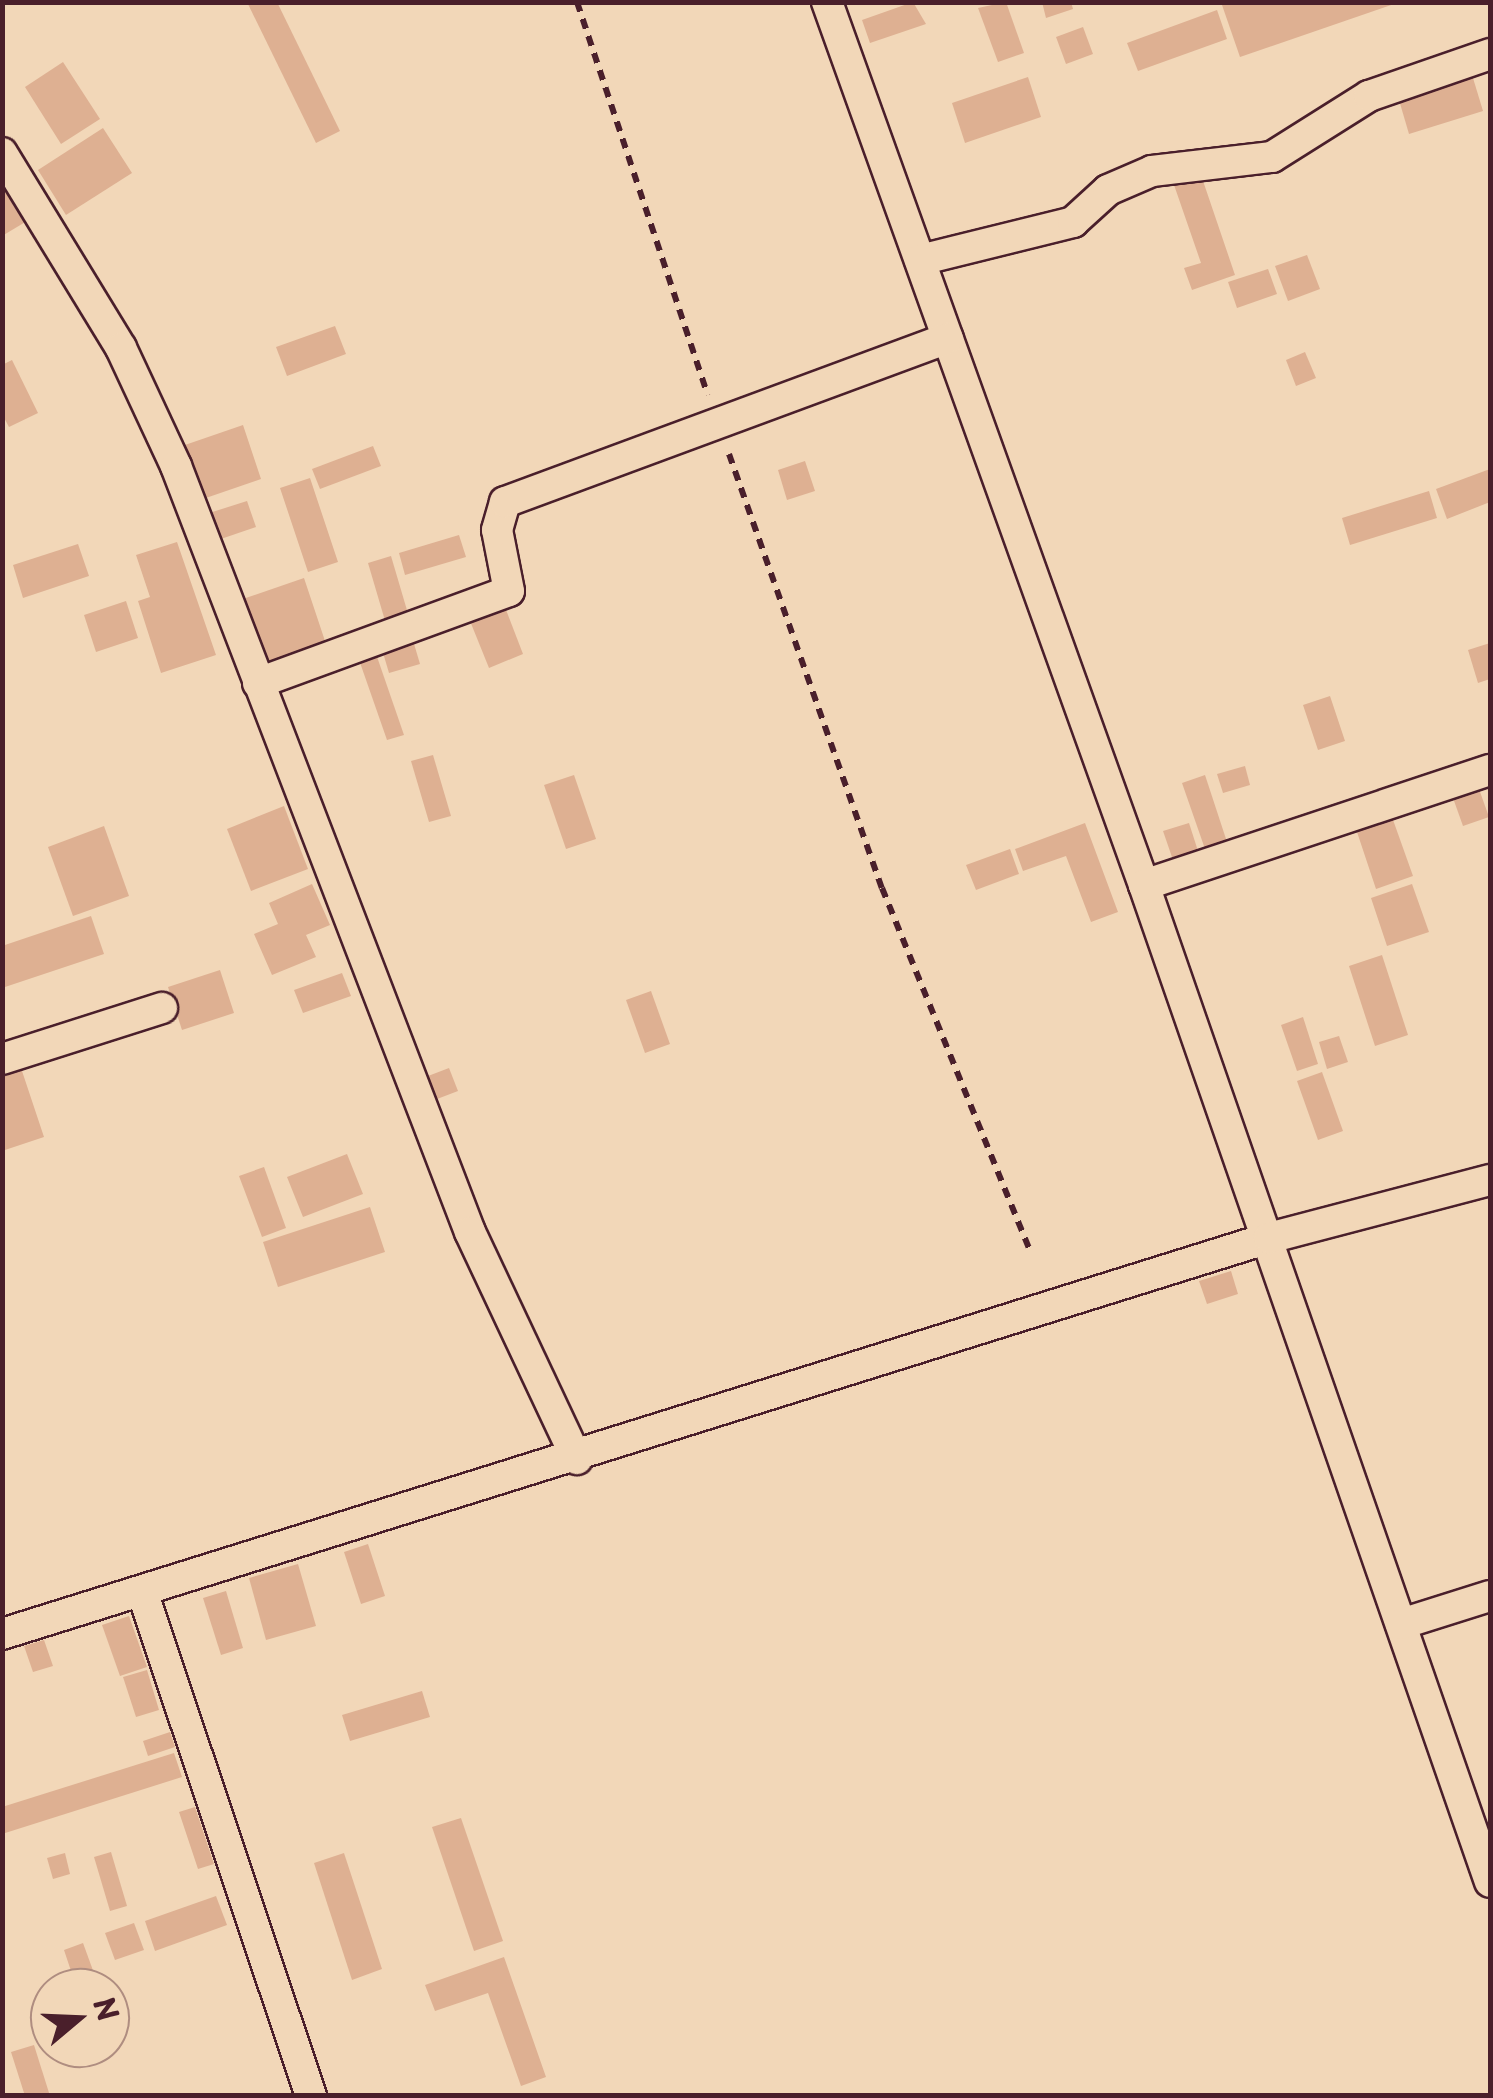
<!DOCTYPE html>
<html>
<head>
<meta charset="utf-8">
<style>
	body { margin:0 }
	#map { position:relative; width:1493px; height:2098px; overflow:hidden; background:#f2d7b8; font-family:"Playpen Sans",sans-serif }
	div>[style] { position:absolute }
	.building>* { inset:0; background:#deb092 }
	.path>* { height:6px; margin-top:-3px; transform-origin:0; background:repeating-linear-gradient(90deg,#4a1f2b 0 10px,transparent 0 18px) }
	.roads { filter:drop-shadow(2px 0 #4a1f2b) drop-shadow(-2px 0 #4a1f2b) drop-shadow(0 2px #4a1f2b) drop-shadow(0 -2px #4a1f2b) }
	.street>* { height:30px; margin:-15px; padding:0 15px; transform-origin:15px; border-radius:15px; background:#f2d7b8 }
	span { translate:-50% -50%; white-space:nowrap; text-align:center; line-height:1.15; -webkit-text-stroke:8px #f2d7b8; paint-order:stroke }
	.frame { position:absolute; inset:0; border:5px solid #4a1f2b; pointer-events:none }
	.north { position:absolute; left:30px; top:1968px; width:100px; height:100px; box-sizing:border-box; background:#f2d7b8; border:2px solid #af8d80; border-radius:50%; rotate:71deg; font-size:28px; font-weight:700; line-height:40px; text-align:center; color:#4a1f2b }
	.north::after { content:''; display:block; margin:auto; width:35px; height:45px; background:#4a1f2b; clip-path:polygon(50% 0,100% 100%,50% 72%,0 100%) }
</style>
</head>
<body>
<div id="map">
	<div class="building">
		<div style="clip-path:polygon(247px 2px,277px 2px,340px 131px,316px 143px)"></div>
		<div style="clip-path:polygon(913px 2px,926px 24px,870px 43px,862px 20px)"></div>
		<div style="clip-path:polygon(1006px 2px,1024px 53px,998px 62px,978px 8px)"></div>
		<div style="clip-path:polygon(1042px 2px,1071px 2px,1073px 9px,1046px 18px)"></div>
		<div style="clip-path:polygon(1230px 2px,1397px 2px,1397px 3px,1240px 57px,1222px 5px)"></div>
		<div style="clip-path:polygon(1217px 10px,1227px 39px,1138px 71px,1127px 43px)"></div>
		<div style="clip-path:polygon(1083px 27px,1093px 54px,1066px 64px,1056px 37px)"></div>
		<div style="clip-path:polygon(63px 62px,100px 119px,61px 144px,25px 87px)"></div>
		<div style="clip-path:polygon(1028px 77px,1041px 117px,965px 143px,952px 103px)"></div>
		<div style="clip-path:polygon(1473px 78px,1483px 111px,1409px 134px,1399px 100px)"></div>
		<div style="clip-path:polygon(103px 128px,132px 173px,66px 215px,38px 170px)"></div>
		<div style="clip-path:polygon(1200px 172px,1235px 275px,1192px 290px,1184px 268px,1201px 263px,1173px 182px)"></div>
		<div style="clip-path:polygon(2px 181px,27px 221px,2px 236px)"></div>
		<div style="clip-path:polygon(1307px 255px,1320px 289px,1288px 301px,1275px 266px)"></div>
		<div style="clip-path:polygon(1268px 269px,1277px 294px,1237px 308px,1228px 282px)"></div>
		<div style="clip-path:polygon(335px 326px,346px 354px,287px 376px,276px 347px)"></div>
		<div style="clip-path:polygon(1305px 352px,1316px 378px,1296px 386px,1286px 360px)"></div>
		<div style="clip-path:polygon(12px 360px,38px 413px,9px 427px,2px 414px,2px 365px)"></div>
		<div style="clip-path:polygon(243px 425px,261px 479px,200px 500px,182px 446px)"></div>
		<div style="clip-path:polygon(373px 446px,381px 466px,320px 489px,312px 469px)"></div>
		<div style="clip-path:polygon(805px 461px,815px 491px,787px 500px,778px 470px)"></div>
		<div style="clip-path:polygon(1490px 469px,1490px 502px,1447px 519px,1436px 489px)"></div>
		<div style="clip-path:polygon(310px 478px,338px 562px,308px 572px,280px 488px)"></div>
		<div style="clip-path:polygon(1429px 491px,1437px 518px,1350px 545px,1342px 518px)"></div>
		<div style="clip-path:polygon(247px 501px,256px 527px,212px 542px,203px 515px)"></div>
		<div style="clip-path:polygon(459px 535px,466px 557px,405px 575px,399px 553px)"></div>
		<div style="clip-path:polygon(177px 542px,216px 655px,161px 673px,138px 601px,150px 597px,136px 555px)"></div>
		<div style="clip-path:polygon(78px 544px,89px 576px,23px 598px,13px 565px)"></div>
		<div style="clip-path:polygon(391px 556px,409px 617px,386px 624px,368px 563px)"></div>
		<div style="clip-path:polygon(304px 578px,326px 644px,262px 666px,240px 600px)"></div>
		<div style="clip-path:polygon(126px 601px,138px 638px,96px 652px,84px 615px)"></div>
		<div style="clip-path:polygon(503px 602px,523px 654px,489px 668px,468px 616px)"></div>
		<div style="clip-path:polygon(412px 637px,420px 664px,389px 673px,381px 646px)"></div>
		<div style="clip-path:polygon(1490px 643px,1490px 679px,1478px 683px,1468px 650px)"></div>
		<div style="clip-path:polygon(374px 648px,404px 735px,387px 740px,357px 654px)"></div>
		<div style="clip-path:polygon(1330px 696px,1345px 741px,1318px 750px,1303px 705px)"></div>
		<div style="clip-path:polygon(433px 755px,451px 816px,429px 822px,411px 761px)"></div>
		<div style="clip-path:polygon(1245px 766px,1250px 785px,1223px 793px,1217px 774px)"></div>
		<div style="clip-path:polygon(574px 775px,596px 839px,566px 849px,544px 785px)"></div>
		<div style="clip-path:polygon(1205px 775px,1227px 842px,1205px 849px,1182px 783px)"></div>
		<div style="clip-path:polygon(1479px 789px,1489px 817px,1463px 826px,1453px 798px)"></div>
		<div style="clip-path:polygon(284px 806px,308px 869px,251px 891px,227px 829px)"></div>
		<div style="clip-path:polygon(1392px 817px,1413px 876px,1376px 889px,1356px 829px)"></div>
		<div style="clip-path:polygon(1085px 823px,1118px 912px,1091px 922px,1066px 856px,1023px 871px,1015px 849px)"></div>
		<div style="clip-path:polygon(1189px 823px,1198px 851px,1173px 860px,1163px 831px)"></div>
		<div style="clip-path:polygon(104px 826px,129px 896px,73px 916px,48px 847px)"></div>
		<div style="clip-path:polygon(1010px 849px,1019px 874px,976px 890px,966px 865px)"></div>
		<div style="clip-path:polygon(312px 884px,330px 925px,306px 935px,316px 957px,272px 975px,254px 934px,278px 924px,269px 903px)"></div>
		<div style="clip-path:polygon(1412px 884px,1429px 932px,1387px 946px,1371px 898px)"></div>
		<div style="clip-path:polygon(91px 916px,104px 954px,2px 988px,2px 946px)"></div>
		<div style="clip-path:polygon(1382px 955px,1408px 1035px,1375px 1046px,1349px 966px)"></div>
		<div style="clip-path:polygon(220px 970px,234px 1013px,182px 1030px,168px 987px)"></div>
		<div style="clip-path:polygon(342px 973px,351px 996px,303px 1013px,294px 990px)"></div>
		<div style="clip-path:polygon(651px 991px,670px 1044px,645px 1053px,626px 1000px)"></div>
		<div style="clip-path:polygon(1303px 1017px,1318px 1064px,1297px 1071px,1281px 1025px)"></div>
		<div style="clip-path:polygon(1339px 1036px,1348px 1062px,1327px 1069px,1319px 1042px)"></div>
		<div style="clip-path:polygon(21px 1068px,44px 1137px,5px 1150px,2px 1074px)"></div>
		<div style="clip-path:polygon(449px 1068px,458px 1091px,424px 1104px,415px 1081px)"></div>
		<div style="clip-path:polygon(1322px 1072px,1343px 1131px,1318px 1140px,1297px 1081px)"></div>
		<div style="clip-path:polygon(347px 1154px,363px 1194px,303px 1217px,287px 1177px)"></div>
		<div style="clip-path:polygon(264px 1167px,286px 1228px,262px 1237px,239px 1176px)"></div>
		<div style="clip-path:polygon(370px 1207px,385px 1252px,278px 1287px,263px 1242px)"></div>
		<div style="clip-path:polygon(1231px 1271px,1238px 1294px,1207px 1304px,1199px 1281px)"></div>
		<div style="clip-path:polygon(368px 1544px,385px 1596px,361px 1604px,344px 1552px)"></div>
		<div style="clip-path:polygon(298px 1564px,316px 1626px,266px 1640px,249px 1578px)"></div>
		<div style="clip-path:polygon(226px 1591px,243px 1648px,221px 1655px,203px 1598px)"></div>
		<div style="clip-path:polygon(129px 1616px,147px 1667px,120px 1676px,102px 1625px)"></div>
		<div style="clip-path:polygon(44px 1640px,53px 1666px,33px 1672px,24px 1646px)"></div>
		<div style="clip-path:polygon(147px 1670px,159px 1710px,136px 1717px,123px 1677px)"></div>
		<div style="clip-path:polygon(422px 1691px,430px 1717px,350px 1741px,342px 1715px)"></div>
		<div style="clip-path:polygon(170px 1732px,175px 1747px,148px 1756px,143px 1741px)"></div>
		<div style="clip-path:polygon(174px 1753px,182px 1777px,2px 1834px,2px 1807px)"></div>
		<div style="clip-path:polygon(195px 1807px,214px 1864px,198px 1869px,179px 1812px)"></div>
		<div style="clip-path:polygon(461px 1818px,503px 1941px,474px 1951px,432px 1827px)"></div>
		<div style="clip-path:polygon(111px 1852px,127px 1906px,110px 1911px,94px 1857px)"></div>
		<div style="clip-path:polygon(65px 1853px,70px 1874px,53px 1879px,47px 1858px)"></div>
		<div style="clip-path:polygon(344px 1853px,382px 1969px,352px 1980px,314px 1863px)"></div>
		<div style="clip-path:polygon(216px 1896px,227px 1925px,155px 1951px,145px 1921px)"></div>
		<div style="clip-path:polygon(134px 1923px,144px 1950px,115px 1960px,105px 1933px)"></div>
		<div style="clip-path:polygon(83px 1943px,95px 1976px,75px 1983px,64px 1950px)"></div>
		<div style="clip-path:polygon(504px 1957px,546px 2077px,521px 2086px,488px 1993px,435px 2011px,425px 1985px)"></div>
		<div style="clip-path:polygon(34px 2045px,50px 2096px,25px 2096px,11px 2052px)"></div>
	</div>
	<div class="path">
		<div style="left:577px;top:2px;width:414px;rotate:71.6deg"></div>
		<div style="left:729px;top:454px;width:460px;rotate:70.6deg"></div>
		<div style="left:882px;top:888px;width:389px;rotate:67.8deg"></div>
	</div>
	<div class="roads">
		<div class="street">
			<div style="left:827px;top:2px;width:938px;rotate:70.25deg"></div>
			<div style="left:1144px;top:885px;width:1055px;rotate:70.86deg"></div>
			<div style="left:2px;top:153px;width:228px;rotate:58.6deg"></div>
			<div style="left:121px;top:348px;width:130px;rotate:65deg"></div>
			<div style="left:176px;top:466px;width:820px;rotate:69deg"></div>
			<div style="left:470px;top:1232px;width:251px;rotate:64.8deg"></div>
			<div style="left:920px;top:260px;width:158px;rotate:-13.9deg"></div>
			<div style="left:1073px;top:222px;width:47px;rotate:-42.4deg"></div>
			<div style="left:1108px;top:190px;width:48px;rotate:-23.4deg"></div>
			<div style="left:1152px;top:171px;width:121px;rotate:-6.7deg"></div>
			<div style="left:1272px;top:157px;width:115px;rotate:-32.2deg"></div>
			<div style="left:1369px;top:96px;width:128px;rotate:-19.1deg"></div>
			<div style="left:258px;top:683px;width:267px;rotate:-20.1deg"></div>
			<div style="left:509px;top:591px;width:62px;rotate:-101.1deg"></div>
			<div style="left:497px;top:530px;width:29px;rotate:-74deg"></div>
			<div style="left:505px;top:502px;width:472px;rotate:-20.3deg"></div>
			<div style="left:1144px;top:885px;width:365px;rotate:-18.4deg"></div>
			<div style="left:2px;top:1059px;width:168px;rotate:-17.7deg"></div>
			<div style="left:142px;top:1591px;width:533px;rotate:71.5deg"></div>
			<div style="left:1401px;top:1624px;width:93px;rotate:-17.5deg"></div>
			<div style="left:2px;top:1634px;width:1327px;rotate:-17.36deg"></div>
			<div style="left:1269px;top:1238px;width:228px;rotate:-14.7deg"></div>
		</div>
	</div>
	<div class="frame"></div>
	<div class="north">N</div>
</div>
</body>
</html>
